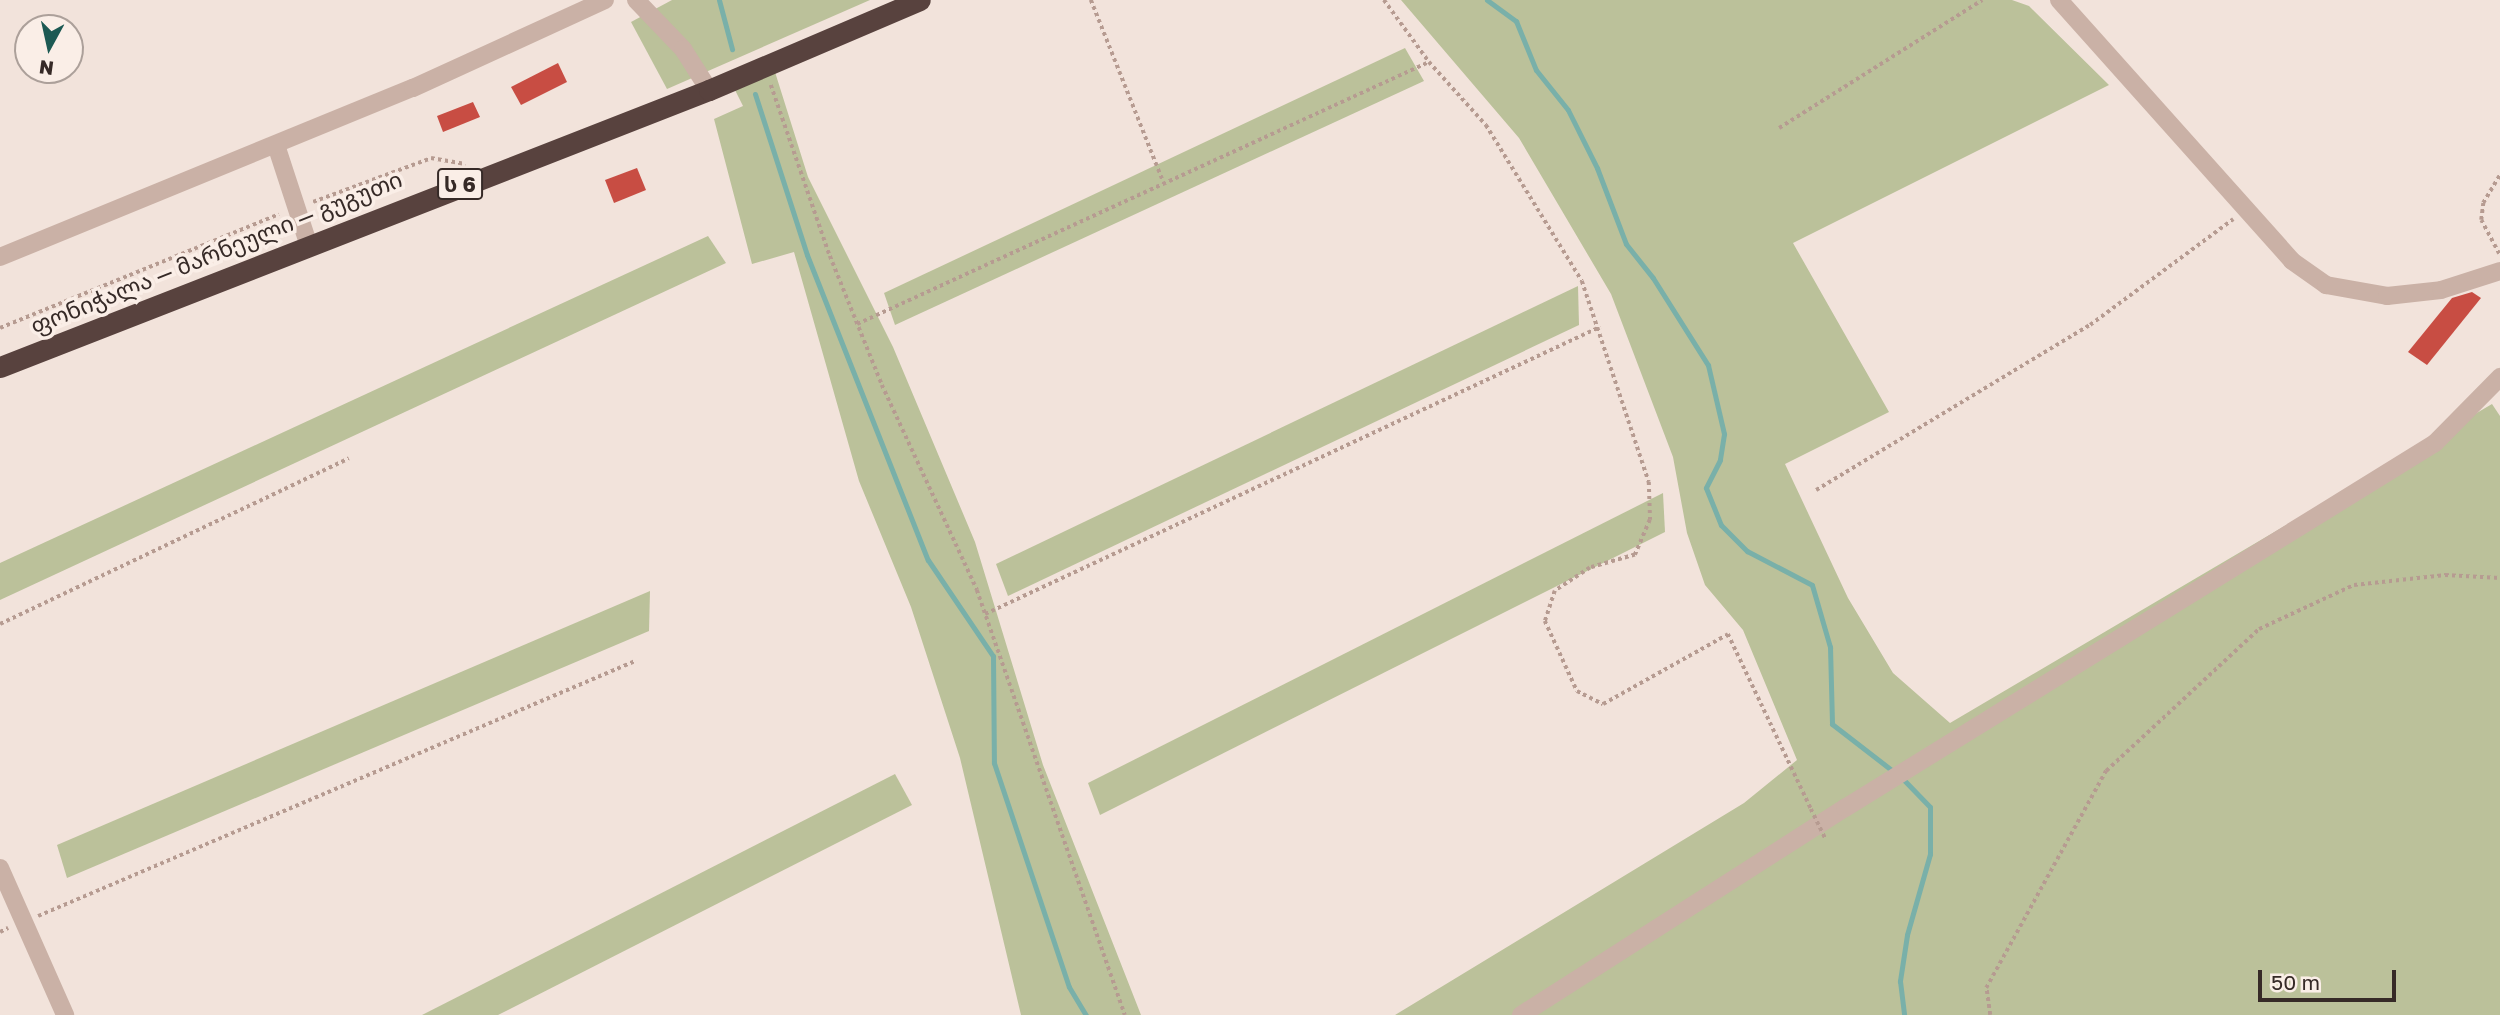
<!DOCTYPE html>
<html>
<head>
<meta charset="utf-8">
<style>
	body { margin:0 }
	#map { position:relative; width:2500px; height:1015px; overflow:hidden; background:#f2e3db; font-family:"Golos Text","Noto Sans Georgian",sans-serif }
	div>[style] { position:absolute }
	.green>* { inset:0; background:#bbc19a }
	.stream>* { height:5px; margin:-2.5px; padding:0 2.5px; transform-origin:2.5px; border-radius:2.5px; background:#79b0a9 }
	.building>* { inset:0; background:#c84d43 }
	.path>* { height:3.5px; margin-top:-1.75px; transform-origin:0; background:repeating-linear-gradient(90deg,#b69b91 0 3.5px,transparent 0 7px) }
	.street>* { height:18px; margin:-9px; padding:0 9px; transform-origin:9px; border-radius:9px; background:#cab1a6 }
	.highway>* { height:21px; margin:-10.5px; padding:0 10.5px; transform-origin:10.5px; border-radius:10.5px; background:#58423e }
	.path-bridge>* { height:3.5px; margin-top:-1.75px; transform-origin:0; background:repeating-linear-gradient(90deg,#b69b91 0 3.5px,transparent 0 7px) }
	span { translate:-50% -50%; white-space:nowrap; text-align:center; line-height:1.15; -webkit-text-stroke:7px #faeee7; paint-order:stroke }
	.shield-label span { padding:2px 5px; background:#faeee7; border:2px solid; border-radius:5px; -webkit-text-stroke-width:0 }
	.shield-label { font-size:21px; color:#362a27; font-weight:700 }
	.street-label { font-size:23px; color:#362a27 }
	.north { position:absolute; left:14px; top:14px; width:70px; height:70px; box-sizing:border-box; background:#faeee7; border:2px solid #aca09a; border-radius:50%; rotate:188deg; font-size:19px; font-weight:700; line-height:28px; text-align:center; color:#362a27 }
	.north::after { content:''; display:block; margin:auto; width:24px; height:32px; background:#1c5953; clip-path:polygon(50% 0,100% 100%,50% 72%,0 100%) }
	.scale { position:absolute; left:2258px; top:970px; width:138px; height:32px; box-sizing:border-box; border:4px solid #362a27; border-top:0; padding-left:9px; font-size:21px; line-height:24px; white-space:nowrap; color:#362a27; -webkit-text-stroke:5px #faeee7; paint-order:stroke }
</style>
</head>
<body>
<div id="map">
	<div class="green">
		<div style="clip-path:polygon(672px 0,870px 0,667px 89px,631px 22px)"></div>
		<div style="clip-path:polygon(1401px 0,2012px 0,2029px 6px,2109px 85px,1793px 243px,1889px 412px,1785px 464px,1848px 598px,1893px 673px,1950px 723px,2492px 404px,2500px 416px,2500px 1015px,1395px 1015px,1744px 803px,1797px 760px,1743px 630px,1705px 585px,1687px 533px,1673px 457px,1611px 294px,1519px 138px)"></div>
		<div style="clip-path:polygon(1405px 48px,1424px 81px,895px 325px,884px 293px)"></div>
		<div style="clip-path:polygon(775px 72px,808px 177px,893px 347px,975px 542px,1043px 765px,1141px 1015px,1021px 1015px,960px 758px,911px 607px,859px 481px,794px 252px,752px 264px,714px 119px,743px 106px,735px 90px)"></div>
		<div style="clip-path:polygon(708px 236px,726px 263px,0 600px,0 563px)"></div>
		<div style="clip-path:polygon(1578px 286px,1579px 325px,1008px 596px,996px 564px)"></div>
		<div style="clip-path:polygon(1663px 493px,1665px 532px,1100px 815px,1088px 783px)"></div>
		<div style="clip-path:polygon(650px 591px,649px 631px,67px 878px,57px 845px)"></div>
		<div style="clip-path:polygon(895px 774px,912px 805px,498px 1015px,422px 1015px)"></div>
	</div>
	<div class="stream">
		<div style="left:719px;top:0;width:51px;rotate:75.1deg"></div>
		<div style="left:1487px;top:0;width:36px;rotate:36deg"></div>
		<div style="left:1516px;top:21px;width:53px;rotate:67.8deg"></div>
		<div style="left:1536px;top:70px;width:51px;rotate:51.3deg"></div>
		<div style="left:1568px;top:110px;width:65px;rotate:63.4deg"></div>
		<div style="left:1597px;top:168px;width:81px;rotate:69.1deg"></div>
		<div style="left:1626px;top:244px;width:43px;rotate:51.5deg"></div>
		<div style="left:1653px;top:278px;width:103px;rotate:57.7deg"></div>
		<div style="left:1708px;top:365px;width:71px;rotate:76.9deg"></div>
		<div style="left:1724px;top:434px;width:26px;rotate:99deg"></div>
		<div style="left:1720px;top:460px;width:31px;rotate:117deg"></div>
		<div style="left:1706px;top:488px;width:40px;rotate:68deg"></div>
		<div style="left:1721px;top:525px;width:37px;rotate:45deg"></div>
		<div style="left:1747px;top:551px;width:73px;rotate:27.6deg"></div>
		<div style="left:1812px;top:585px;width:65px;rotate:73.8deg"></div>
		<div style="left:1830px;top:647px;width:77px;rotate:88.5deg"></div>
		<div style="left:1832px;top:724px;width:78px;rotate:37.7deg"></div>
		<div style="left:755px;top:94px;width:169px;rotate:72.1deg"></div>
		<div style="left:807px;top:255px;width:328px;rotate:68.4deg"></div>
		<div style="left:928px;top:560px;width:116px;rotate:55.9deg"></div>
		<div style="left:993px;top:656px;width:107px;rotate:89.5deg"></div>
		<div style="left:994px;top:763px;width:236px;rotate:71.5deg"></div>
		<div style="left:1069px;top:987px;width:33px;rotate:59deg"></div>
		<div style="left:1902px;top:778px;width:40px;rotate:46deg"></div>
		<div style="left:1930px;top:807px;width:47px;rotate:90deg"></div>
		<div style="left:1930px;top:854px;width:84px;rotate:105.9deg"></div>
		<div style="left:1907px;top:935px;width:47px;rotate:98.7deg"></div>
		<div style="left:1900px;top:981px;width:34px;rotate:83deg"></div>
	</div>
	<div class="building">
		<div style="clip-path:polygon(558px 63px,567px 82px,521px 105px,511px 87px)"></div>
		<div style="clip-path:polygon(473px 102px,480px 117px,443px 132px,437px 116px)"></div>
		<div style="clip-path:polygon(637px 168px,646px 190px,614px 203px,605px 180px)"></div>
		<div style="clip-path:polygon(2472px 292px,2481px 298px,2427px 365px,2408px 352px,2452px 298px)"></div>
	</div>
	<div class="path">
		<div style="left:1091px;top:0;width:197px;rotate:68.3deg"></div>
		<div style="left:1384px;top:0;width:77px;rotate:54deg"></div>
		<div style="left:771px;top:85px;width:181px;rotate:71deg"></div>
		<div style="left:830px;top:256px;width:139px;rotate:68deg"></div>
		<div style="left:882px;top:385px;width:226px;rotate:65.1deg"></div>
		<div style="left:977px;top:590px;width:450px;rotate:70.8deg"></div>
		<div style="left:1779px;top:128px;width:240px;rotate:-32.2deg"></div>
		<div style="left:313px;top:202px;width:126px;rotate:-20.4deg"></div>
		<div style="left:431px;top:158px;width:35px;rotate:10deg"></div>
		<div style="left:2499px;top:254px;width:38px;rotate:-118deg"></div>
		<div style="left:2481px;top:220px;width:17px;rotate:-83deg"></div>
		<div style="left:2483px;top:203px;width:33px;rotate:-59deg"></div>
		<div style="left:857px;top:324px;width:629px;rotate:-24.61deg"></div>
		<div style="left:1429px;top:62px;width:85px;rotate:47.9deg"></div>
		<div style="left:1486px;top:125px;width:183px;rotate:58.4deg"></div>
		<div style="left:1582px;top:281px;width:212px;rotate:71.6deg"></div>
		<div style="left:1649px;top:482px;width:38px;rotate:88deg"></div>
		<div style="left:1650px;top:520px;width:38px;rotate:113deg"></div>
		<div style="left:1635px;top:555px;width:47px;rotate:163.9deg"></div>
		<div style="left:1590px;top:568px;width:42px;rotate:146.7deg"></div>
		<div style="left:1555px;top:591px;width:32px;rotate:108deg"></div>
		<div style="left:1545px;top:621px;width:77px;rotate:65.4deg"></div>
		<div style="left:1577px;top:691px;width:29px;rotate:27deg"></div>
		<div style="left:1603px;top:704px;width:143px;rotate:-29.2deg"></div>
		<div style="left:1728px;top:634px;width:194px;rotate:64.6deg"></div>
		<div style="left:0;top:328px;width:301px;rotate:-22.2deg"></div>
		<div style="left:1816px;top:490px;width:320px;rotate:-31.1deg"></div>
		<div style="left:2090px;top:325px;width:178px;rotate:-36.5deg"></div>
		<div style="left:985px;top:614px;width:679px;rotate:-25.02deg"></div>
		<div style="left:0;top:624px;width:386px;rotate:-25.4deg"></div>
		<div style="left:38px;top:916px;width:649px;rotate:-23.13deg"></div>
		<div style="left:0;top:932px;width:9px;rotate:-27deg"></div>
		<div style="left:1990px;top:1015px;width:27px;rotate:-98deg"></div>
		<div style="left:1986px;top:988px;width:248px;rotate:-61.1deg"></div>
		<div style="left:2106px;top:771px;width:209px;rotate:-42.9deg"></div>
		<div style="left:2259px;top:629px;width:105px;rotate:-24.9deg"></div>
		<div style="left:2354px;top:585px;width:92px;rotate:-6.3deg"></div>
		<div style="left:2445px;top:575px;width:55px;rotate:3.1deg"></div>
	</div>
	<div class="street">
		<div style="left:636px;top:0;width:68px;rotate:46.2deg"></div>
		<div style="left:683px;top:49px;width:49px;rotate:57.6deg"></div>
		<div style="left:2059px;top:0;width:350px;rotate:48.2deg"></div>
		<div style="left:2292px;top:261px;width:42px;rotate:35.2deg"></div>
		<div style="left:2326px;top:285px;width:62px;rotate:10.2deg"></div>
		<div style="left:2387px;top:296px;width:54px;rotate:-6.3deg"></div>
		<div style="left:2441px;top:290px;width:62px;rotate:-17.9deg"></div>
		<div style="left:276px;top:145px;width:103px;rotate:71.9deg"></div>
		<div style="left:0;top:257px;width:446px;rotate:-22.3deg"></div>
		<div style="left:413px;top:88px;width:211px;rotate:-24.6deg"></div>
		<div style="left:0;top:868px;width:161px;rotate:66.1deg"></div>
		<div style="left:1521px;top:1015px;width:384px;rotate:-32.6deg"></div>
		<div style="left:1845px;top:808px;width:694px;rotate:-31.74deg"></div>
		<div style="left:2435px;top:443px;width:93px;rotate:-45.4deg"></div>
	</div>
	<div class="highway">
		<div style="left:0;top:367px;width:761px;rotate:-21.34deg"></div>
		<div style="left:709px;top:90px;width:229px;rotate:-23.1deg"></div>
	</div>
	<div class="path-bridge">
		<div style="left:1811px;top:809px;width:34px;rotate:64deg"></div>
	</div>
	<div class="shield-label">
		<span style="left:460px;top:184px">ს 6</span>
	</div>
	<div class="street-label">
		<span style="left:216px;top:252px;rotate:-22deg">ფონიჭალა — მარნეული — გუგუთი</span>
	</div>
	<div class="north">N</div>
	<div class="scale">50 m</div>
</div>
</body>
</html>
